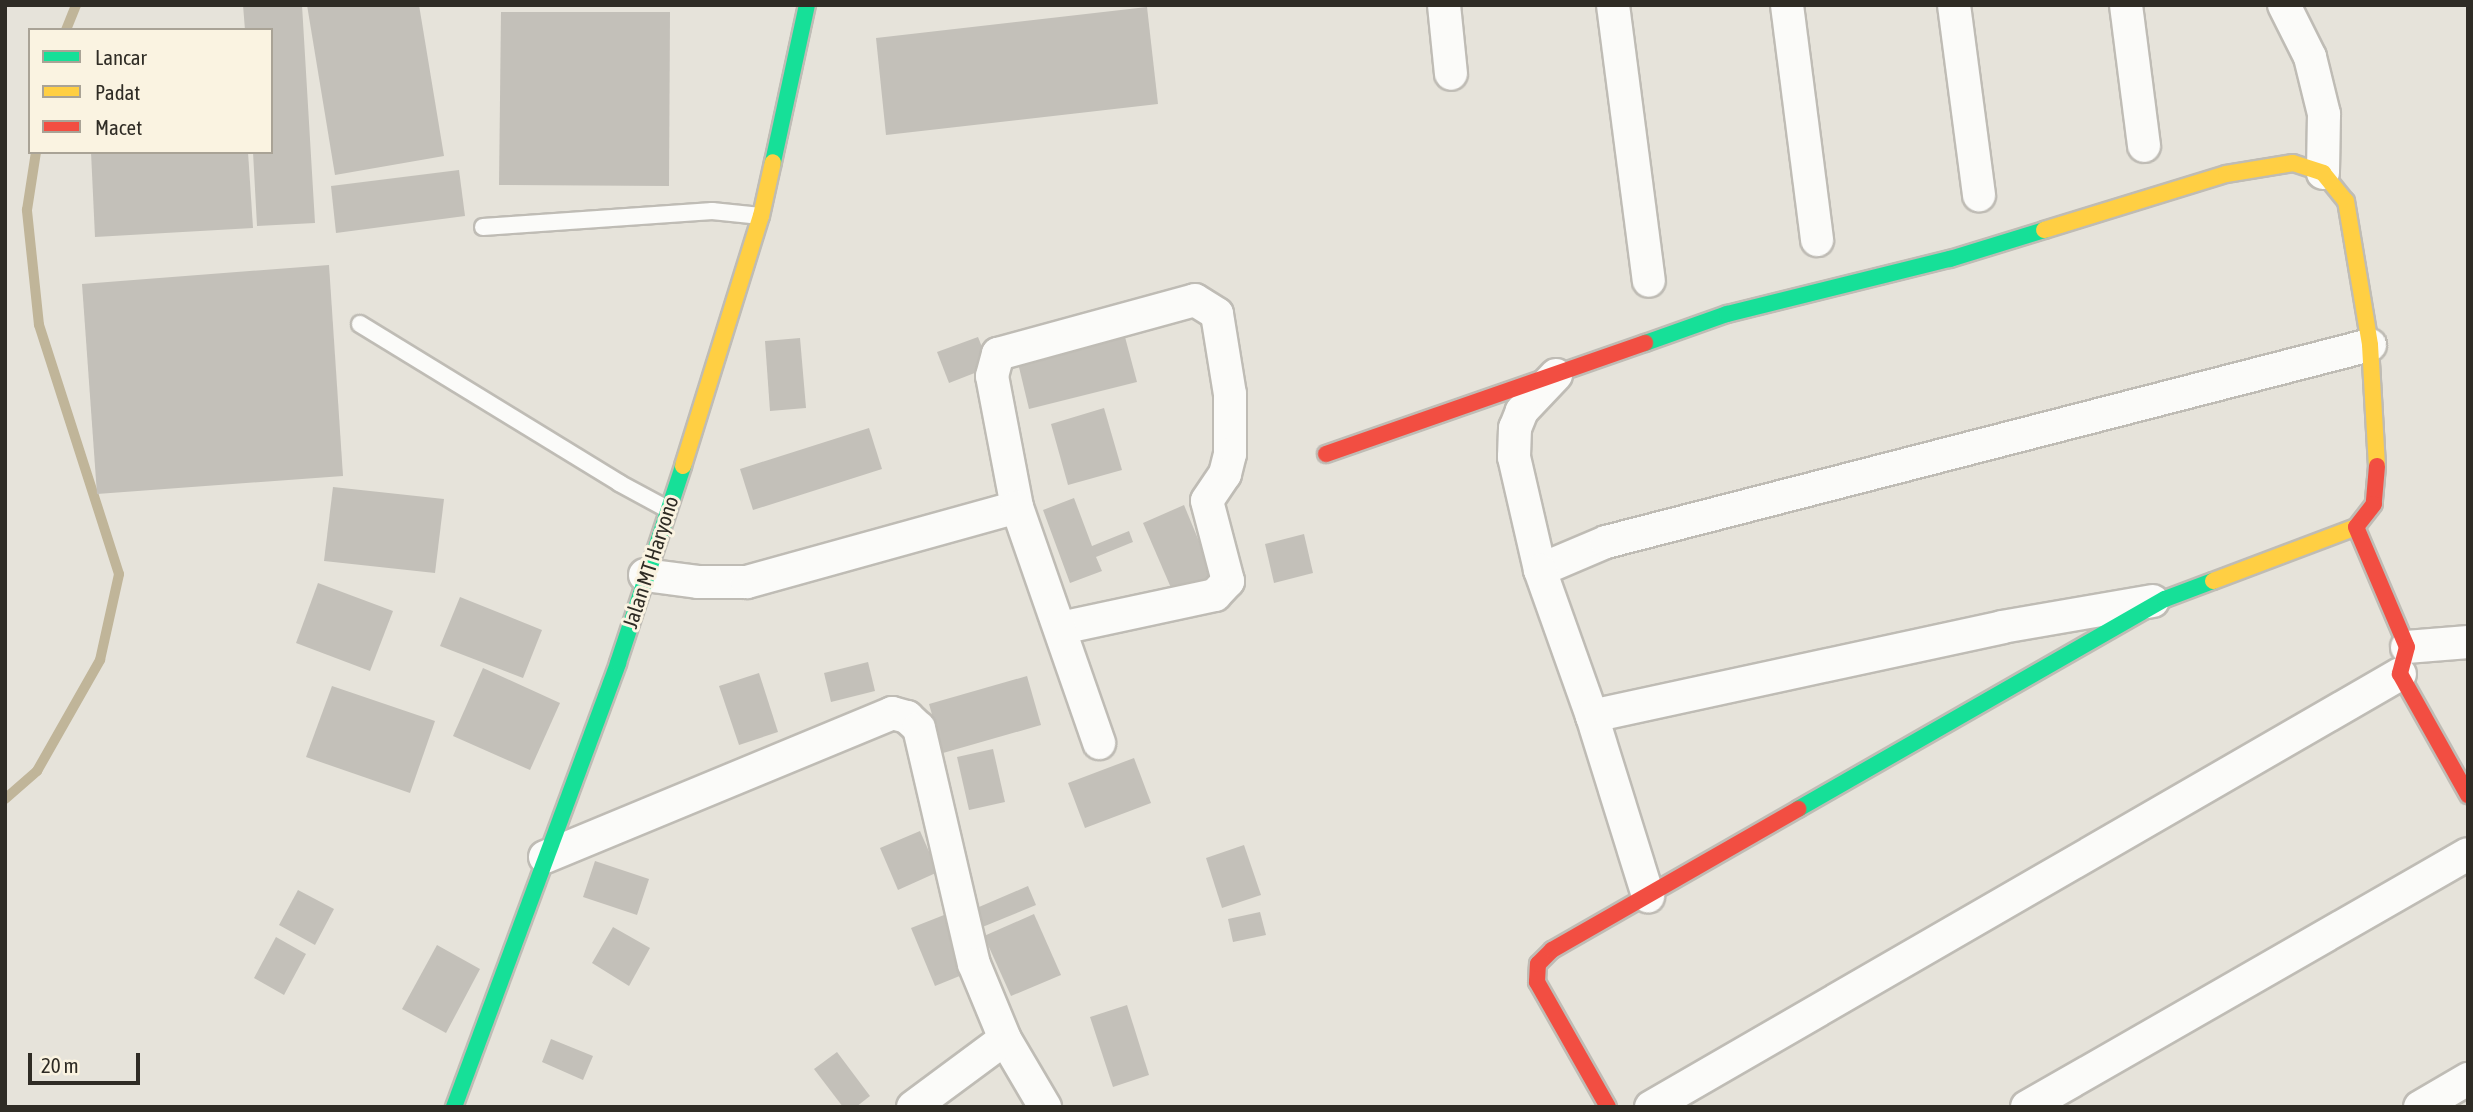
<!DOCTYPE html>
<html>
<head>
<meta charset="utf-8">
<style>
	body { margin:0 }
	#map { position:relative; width:2473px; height:1112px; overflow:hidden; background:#e6e3da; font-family:"Asap Condensed",sans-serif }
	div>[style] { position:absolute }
	.stream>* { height:10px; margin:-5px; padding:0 5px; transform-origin:5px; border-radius:5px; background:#c0b599 }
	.building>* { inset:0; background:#c3c0b9 }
	.roads { filter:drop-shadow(2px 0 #bfbcb5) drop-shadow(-2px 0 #bfbcb5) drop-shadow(0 2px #bfbcb5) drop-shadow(0 -2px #bfbcb5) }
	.lane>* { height:16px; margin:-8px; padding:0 8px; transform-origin:8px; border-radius:8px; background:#fbfbf9 }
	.street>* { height:32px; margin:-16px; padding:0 16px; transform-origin:16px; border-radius:16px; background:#fbfbf9 }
	.fast>* { height:16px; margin:-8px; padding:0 8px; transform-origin:8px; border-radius:8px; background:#16e098 }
	.slow>* { height:16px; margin:-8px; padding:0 8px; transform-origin:8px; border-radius:8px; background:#ffcf43 }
	.jam>* { height:16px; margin:-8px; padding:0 8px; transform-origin:8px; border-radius:8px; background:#f24e42 }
	span { translate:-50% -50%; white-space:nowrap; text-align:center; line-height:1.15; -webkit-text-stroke:6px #faf3e1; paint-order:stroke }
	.street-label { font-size:21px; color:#2f2c25 }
	.frame { position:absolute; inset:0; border:7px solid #2f2c25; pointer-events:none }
	.legend { position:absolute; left:28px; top:28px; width:245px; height:126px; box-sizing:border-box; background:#faf3e1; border:2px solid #a9a396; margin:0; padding:9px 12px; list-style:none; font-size:21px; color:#2f2c25 }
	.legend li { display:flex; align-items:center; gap:14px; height:35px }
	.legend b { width:35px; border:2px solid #a9a396 }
	.scale { position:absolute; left:28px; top:1053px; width:112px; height:32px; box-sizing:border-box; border:4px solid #2f2c25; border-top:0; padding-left:9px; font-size:21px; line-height:24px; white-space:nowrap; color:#2f2c25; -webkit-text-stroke:5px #faf3e1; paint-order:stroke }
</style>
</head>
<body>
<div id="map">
	<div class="stream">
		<div style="left:66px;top:30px;width:27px;rotate:-68deg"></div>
		<div style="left:5px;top:799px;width:43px;rotate:-41.2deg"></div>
		<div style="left:37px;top:771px;width:128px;rotate:-60.4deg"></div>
		<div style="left:100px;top:660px;width:88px;rotate:-77.5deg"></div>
		<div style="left:119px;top:574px;width:262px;rotate:-107.8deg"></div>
		<div style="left:39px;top:325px;width:116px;rotate:-96deg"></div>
		<div style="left:27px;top:210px;width:59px;rotate:-81.2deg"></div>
	</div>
	<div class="building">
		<div style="clip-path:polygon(243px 5px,302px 5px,315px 223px,257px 226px,253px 152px,271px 152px,271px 30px,245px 30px)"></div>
		<div style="clip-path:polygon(307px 5px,419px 5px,444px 156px,335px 175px)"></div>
		<div style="clip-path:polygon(1147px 7px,1158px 104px,886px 135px,876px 38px)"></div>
		<div style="clip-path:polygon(501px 12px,670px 12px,669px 186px,499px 185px)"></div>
		<div style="clip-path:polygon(91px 152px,248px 152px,253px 228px,95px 237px)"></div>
		<div style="clip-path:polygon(459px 170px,465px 216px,336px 233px,331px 186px)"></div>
		<div style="clip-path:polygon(329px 265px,343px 476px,97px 494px,82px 284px)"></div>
		<div style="clip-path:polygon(978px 337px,990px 367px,949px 383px,937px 352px)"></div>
		<div style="clip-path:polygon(1125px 337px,1137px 382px,1029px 409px,1018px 363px)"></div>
		<div style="clip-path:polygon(800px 338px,806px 408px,770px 411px,765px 341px)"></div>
		<div style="clip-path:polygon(1104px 408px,1122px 470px,1068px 485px,1051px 424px)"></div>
		<div style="clip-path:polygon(869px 428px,882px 469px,753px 510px,740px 469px)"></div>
		<div style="clip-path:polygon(333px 487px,444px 499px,435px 573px,324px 561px)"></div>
		<div style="clip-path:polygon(1074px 498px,1092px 546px,1129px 531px,1133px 542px,1096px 557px,1102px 571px,1070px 583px,1043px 510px)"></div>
		<div style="clip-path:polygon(1184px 505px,1215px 580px,1175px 597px,1143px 523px)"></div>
		<div style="clip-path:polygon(1304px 534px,1313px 573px,1274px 583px,1265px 544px)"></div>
		<div style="clip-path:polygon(318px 583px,393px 611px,370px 671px,296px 643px)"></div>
		<div style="clip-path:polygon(460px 597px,542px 630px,523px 678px,440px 646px)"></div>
		<div style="clip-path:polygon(868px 662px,875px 691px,831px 702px,824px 673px)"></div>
		<div style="clip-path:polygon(483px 668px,560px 703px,530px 770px,453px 736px)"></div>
		<div style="clip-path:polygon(759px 673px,778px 732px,739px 745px,719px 686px)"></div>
		<div style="clip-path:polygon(1027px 676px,1041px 725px,943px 753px,929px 704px)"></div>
		<div style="clip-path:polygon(332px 686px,435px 721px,410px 793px,306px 757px)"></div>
		<div style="clip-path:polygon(993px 749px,1005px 802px,969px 810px,957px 757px)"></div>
		<div style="clip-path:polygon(1134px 758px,1151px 803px,1085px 828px,1068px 783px)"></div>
		<div style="clip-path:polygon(920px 831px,938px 872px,898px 890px,880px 848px)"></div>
		<div style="clip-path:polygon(1244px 845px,1261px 895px,1222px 908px,1206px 858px)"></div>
		<div style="clip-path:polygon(595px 861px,649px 879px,637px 915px,583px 897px)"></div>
		<div style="clip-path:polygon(1028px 886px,1036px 905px,980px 928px,972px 910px)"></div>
		<div style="clip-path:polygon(298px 890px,334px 909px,315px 945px,279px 925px)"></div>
		<div style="clip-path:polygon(1260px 912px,1266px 935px,1233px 942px,1228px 919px)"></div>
		<div style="clip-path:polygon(1034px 914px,1061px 975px,1011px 996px,984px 936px)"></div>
		<div style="clip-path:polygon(944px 915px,967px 973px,935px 986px,911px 928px)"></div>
		<div style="clip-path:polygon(613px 927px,650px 948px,629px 986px,592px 963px)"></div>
		<div style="clip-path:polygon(276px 937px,306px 954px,284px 995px,254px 978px)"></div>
		<div style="clip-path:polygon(437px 945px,480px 969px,446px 1033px,402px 1009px)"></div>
		<div style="clip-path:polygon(1127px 1005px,1149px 1075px,1113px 1087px,1090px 1017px)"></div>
		<div style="clip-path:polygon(551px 1039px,593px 1056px,583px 1080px,542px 1062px)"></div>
		<div style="clip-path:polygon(837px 1052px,870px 1096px,856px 1107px,843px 1107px,814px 1069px)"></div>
	</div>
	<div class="roads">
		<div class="lane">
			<div style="left:483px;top:227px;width:230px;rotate:-4deg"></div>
			<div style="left:712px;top:211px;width:49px;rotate:5.8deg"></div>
			<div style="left:360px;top:324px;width:304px;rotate:31.5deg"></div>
			<div style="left:619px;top:483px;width:55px;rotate:28.4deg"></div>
		</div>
		<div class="street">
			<div style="left:1444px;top:5px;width:69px;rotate:84.2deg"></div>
			<div style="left:1613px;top:5px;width:278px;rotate:82.6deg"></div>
			<div style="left:1787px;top:5px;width:237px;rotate:82.7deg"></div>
			<div style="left:1954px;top:5px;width:192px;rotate:82.5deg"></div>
			<div style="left:2126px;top:5px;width:142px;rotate:82.7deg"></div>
			<div style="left:2284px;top:5px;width:58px;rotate:63.4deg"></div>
			<div style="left:2310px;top:57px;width:59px;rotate:76.2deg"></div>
			<div style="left:2324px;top:114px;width:59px;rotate:91deg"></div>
			<div style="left:1556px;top:375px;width:50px;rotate:133.4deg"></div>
			<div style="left:1522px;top:411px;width:18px;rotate:112deg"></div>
			<div style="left:1515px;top:428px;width:29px;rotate:92deg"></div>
			<div style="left:1514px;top:457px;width:116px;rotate:77deg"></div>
			<div style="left:1540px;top:570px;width:72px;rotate:-23deg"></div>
			<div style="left:1606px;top:542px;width:789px;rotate:-14.46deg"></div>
			<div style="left:1017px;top:507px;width:133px;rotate:-100.8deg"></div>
			<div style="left:992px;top:376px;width:23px;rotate:-75deg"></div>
			<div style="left:998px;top:354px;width:204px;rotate:-15.3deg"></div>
			<div style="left:1195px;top:300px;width:26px;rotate:32deg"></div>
			<div style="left:1217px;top:314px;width:81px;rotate:80.8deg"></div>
			<div style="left:1230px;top:394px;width:60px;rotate:90deg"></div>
			<div style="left:1230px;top:454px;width:21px;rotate:104deg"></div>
			<div style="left:1225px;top:474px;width:32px;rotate:124deg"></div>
			<div style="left:1207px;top:501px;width:83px;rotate:75.3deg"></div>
			<div style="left:1228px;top:581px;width:19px;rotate:133deg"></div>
			<div style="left:1215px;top:595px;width:157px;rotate:167.9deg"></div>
			<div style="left:1540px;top:570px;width:155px;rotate:70.4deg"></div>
			<div style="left:1592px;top:716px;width:189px;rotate:72.7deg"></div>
			<div style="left:645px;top:575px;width:53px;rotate:7.5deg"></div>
			<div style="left:698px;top:582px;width:49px"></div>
			<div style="left:747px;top:582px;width:280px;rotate:-15.5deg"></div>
			<div style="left:1017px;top:507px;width:250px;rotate:70.8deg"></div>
			<div style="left:2407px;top:647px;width:61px;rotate:-4.7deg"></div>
			<div style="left:1592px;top:716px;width:420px;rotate:-12.2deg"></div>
			<div style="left:2002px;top:627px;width:153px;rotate:-9.8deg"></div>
			<div style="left:545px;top:857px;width:376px;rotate:-22.5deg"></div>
			<div style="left:892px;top:713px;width:16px;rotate:15deg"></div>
			<div style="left:907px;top:717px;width:16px;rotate:43deg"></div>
			<div style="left:919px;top:728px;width:242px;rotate:76.9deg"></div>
			<div style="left:974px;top:964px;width:81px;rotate:67.5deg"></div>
			<div style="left:1005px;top:1039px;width:79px;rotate:59.5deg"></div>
			<div style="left:913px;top:1107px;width:114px;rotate:-36.5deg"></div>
			<div style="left:1651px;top:1107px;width:865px;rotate:-30.03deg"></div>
			<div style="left:2027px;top:1107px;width:508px;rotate:-29.84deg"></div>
			<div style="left:2420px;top:1107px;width:56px;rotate:-30.3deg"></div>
		</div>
		<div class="fast">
			<div style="left:773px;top:162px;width:161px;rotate:-77.8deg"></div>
			<div style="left:1645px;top:343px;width:87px;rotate:-19.5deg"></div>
			<div style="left:1727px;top:314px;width:230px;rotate:-13.9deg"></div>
			<div style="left:1950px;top:259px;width:98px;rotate:-17.1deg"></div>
			<div style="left:1798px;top:809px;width:423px;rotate:-29.8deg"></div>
			<div style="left:2165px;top:599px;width:51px;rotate:-20.6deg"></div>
			<div style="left:454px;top:1107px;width:473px;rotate:-69.7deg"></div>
			<div style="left:618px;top:663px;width:207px;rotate:-71.7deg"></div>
		</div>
		<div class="slow">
			<div style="left:2044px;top:230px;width:190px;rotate:-17.1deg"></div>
			<div style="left:2226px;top:174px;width:68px;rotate:-9.3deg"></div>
			<div style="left:2293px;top:163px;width:32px;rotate:18deg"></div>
			<div style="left:2323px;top:173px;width:36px;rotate:51deg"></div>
			<div style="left:2346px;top:201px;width:146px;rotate:80.5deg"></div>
			<div style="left:2370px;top:345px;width:121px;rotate:86.7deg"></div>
			<div style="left:683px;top:466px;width:262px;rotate:-72.7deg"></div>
			<div style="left:761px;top:216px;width:55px;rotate:-77.5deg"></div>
			<div style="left:2213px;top:581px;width:153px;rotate:-20.7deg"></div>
		</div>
		<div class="jam">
			<div style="left:1326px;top:454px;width:338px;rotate:-19.2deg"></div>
			<div style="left:2377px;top:466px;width:38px;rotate:95deg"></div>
			<div style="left:2374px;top:504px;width:29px;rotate:128deg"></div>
			<div style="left:2356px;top:527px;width:130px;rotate:67deg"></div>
			<div style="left:2407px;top:647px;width:28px;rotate:105deg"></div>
			<div style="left:2400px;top:674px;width:139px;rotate:60.7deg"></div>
			<div style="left:1608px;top:1107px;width:144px;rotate:-119.6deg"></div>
			<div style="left:1537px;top:982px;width:18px;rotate:-87deg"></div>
			<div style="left:1538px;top:964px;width:20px;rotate:-45deg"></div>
			<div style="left:1552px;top:950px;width:284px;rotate:-29.8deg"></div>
		</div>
	</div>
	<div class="street-label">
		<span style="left:650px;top:562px;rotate:-72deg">Jalan MT Haryono</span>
	</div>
	<div class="frame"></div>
	<ul class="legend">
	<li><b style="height:9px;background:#16e098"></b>Lancar</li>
	<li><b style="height:9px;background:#ffcf43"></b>Padat</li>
	<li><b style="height:9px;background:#f24e42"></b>Macet</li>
	</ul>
	<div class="scale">20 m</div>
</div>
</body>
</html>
